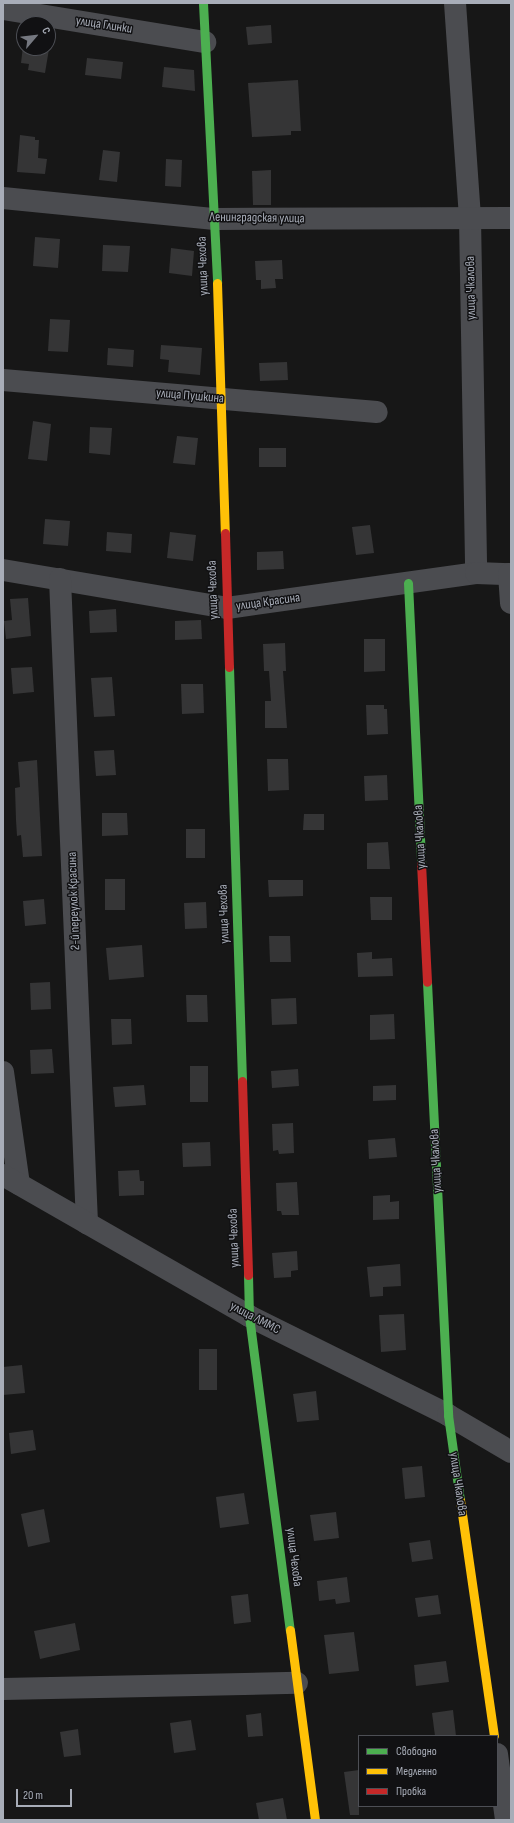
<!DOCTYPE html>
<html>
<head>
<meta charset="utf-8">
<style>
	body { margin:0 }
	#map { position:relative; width:514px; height:1823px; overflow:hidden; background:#171717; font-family:"Sofia Sans Condensed",sans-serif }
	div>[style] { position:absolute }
	.building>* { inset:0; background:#353536 }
	.street>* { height:22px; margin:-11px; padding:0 11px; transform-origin:11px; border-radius:11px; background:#4b4c50 }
	.fast>* { height:9px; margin:-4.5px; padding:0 4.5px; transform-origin:4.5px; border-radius:4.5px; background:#4caf50 }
	.slow>* { height:9px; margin:-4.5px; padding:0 4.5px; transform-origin:4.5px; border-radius:4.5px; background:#ffc107 }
	.jam>* { height:9px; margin:-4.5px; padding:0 4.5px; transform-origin:4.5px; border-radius:4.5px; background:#c62828 }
	span { translate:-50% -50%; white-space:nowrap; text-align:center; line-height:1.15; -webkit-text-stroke:3px #111113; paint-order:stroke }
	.street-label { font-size:13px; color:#a8adb8 }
	.frame { position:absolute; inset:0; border:4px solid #a8adb8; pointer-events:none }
	.legend { position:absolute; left:358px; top:1735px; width:140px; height:72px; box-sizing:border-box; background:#111113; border:1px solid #4d4f55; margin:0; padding:5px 7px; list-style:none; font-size:12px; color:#a8adb8 }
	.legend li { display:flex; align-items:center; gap:8px; height:20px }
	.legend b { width:20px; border:1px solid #4d4f55 }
	.north { position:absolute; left:16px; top:16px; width:40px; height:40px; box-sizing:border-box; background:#111113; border:1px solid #4d4f55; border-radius:50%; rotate:62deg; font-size:11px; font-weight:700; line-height:16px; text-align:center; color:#a8adb8 }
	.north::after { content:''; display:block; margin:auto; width:14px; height:18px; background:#757880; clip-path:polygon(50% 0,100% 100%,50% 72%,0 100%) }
	.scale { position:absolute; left:16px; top:1789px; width:56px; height:18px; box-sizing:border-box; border:2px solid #a8adb8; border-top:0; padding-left:5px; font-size:12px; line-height:14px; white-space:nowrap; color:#a8adb8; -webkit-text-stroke:3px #111113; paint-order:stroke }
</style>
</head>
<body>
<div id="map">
	<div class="building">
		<div style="clip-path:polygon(271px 25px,272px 43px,248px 45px,246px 27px)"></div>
		<div style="clip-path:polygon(23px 46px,24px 48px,49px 49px,45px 73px,28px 70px,29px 64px,21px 63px)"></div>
		<div style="clip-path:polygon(87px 58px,123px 62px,121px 79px,85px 75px)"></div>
		<div style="clip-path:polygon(164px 67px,194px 70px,195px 91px,162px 87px)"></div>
		<div style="clip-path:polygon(298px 80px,301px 131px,291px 131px,291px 135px,252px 137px,248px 83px)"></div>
		<div style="clip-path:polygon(20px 135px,35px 137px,35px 140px,39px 140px,38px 158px,47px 159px,45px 174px,17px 172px)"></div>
		<div style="clip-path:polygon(103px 150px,120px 152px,117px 182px,99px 180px)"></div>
		<div style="clip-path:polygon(166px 159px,182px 160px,181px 187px,165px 186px)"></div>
		<div style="clip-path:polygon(271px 170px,271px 205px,253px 205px,252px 171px)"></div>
		<div style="clip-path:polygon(35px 237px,60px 239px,58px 268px,33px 266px)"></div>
		<div style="clip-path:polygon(103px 245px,130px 246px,128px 272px,102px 271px)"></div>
		<div style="clip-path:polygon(171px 248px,194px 251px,192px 276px,169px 273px)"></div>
		<div style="clip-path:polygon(282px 260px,283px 279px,275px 279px,276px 288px,261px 289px,261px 280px,256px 280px,255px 261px)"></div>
		<div style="clip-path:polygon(50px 319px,70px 320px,68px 352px,48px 351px)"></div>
		<div style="clip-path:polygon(161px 345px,202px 348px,200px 375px,168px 372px,169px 360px,160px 359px)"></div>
		<div style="clip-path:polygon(108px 348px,134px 350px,133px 367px,107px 365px)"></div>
		<div style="clip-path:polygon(287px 362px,288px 380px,260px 381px,259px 363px)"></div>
		<div style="clip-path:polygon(33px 421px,51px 424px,47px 461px,28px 459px)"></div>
		<div style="clip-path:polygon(90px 427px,112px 428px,110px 455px,89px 453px)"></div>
		<div style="clip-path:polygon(177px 436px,198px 438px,195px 465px,173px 463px)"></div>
		<div style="clip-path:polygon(259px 448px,286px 448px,286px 467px,259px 467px)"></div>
		<div style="clip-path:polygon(45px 519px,70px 521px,68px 546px,43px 544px)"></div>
		<div style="clip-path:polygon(370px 525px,374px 553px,356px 555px,352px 527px)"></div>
		<div style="clip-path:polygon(107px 532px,132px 534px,131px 553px,106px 551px)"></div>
		<div style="clip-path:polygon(170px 532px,196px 535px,193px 561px,167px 558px)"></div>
		<div style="clip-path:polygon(283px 551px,284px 569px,257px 570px,257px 552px)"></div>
		<div style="clip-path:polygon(28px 598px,31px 636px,6px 639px,4px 621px,12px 620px,10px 599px)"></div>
		<div style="clip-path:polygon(116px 609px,117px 632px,90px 633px,89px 611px)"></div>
		<div style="clip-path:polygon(201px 620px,202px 639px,175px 640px,175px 621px)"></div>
		<div style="clip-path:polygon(364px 639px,385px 639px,385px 671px,364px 672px)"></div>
		<div style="clip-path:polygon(285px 643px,286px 671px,283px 671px,287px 728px,265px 728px,265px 701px,271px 701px,269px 671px,264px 671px,263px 644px)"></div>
		<div style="clip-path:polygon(32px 667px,34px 692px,13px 694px,11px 668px)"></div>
		<div style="clip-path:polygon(112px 677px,115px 716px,94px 717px,91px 678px)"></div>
		<div style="clip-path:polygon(181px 684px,203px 684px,204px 713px,182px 714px)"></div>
		<div style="clip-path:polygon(366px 705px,384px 705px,384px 709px,387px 709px,388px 734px,367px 735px)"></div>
		<div style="clip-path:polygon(114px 750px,116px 775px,96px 776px,94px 751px)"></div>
		<div style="clip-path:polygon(267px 759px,288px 759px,289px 790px,268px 791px)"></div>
		<div style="clip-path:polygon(37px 760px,42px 856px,23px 857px,21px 835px,17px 836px,16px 820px,15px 788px,20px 787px,18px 762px)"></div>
		<div style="clip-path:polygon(387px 775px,388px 800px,365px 801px,364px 776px)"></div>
		<div style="clip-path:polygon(102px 813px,127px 813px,128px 835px,102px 836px)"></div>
		<div style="clip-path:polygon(304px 814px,324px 814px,324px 830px,303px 830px)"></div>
		<div style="clip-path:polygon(186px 829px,205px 829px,205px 858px,186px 858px)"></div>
		<div style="clip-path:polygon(388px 842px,390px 869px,367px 869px,367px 843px)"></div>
		<div style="clip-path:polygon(105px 879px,125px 879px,125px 910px,105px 910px)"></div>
		<div style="clip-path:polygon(268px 880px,303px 880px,303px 896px,269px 897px)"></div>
		<div style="clip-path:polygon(370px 897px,392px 897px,392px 920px,371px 920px)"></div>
		<div style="clip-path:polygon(44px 899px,46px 924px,25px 926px,23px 901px)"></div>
		<div style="clip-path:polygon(206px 902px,207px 928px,185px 929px,184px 903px)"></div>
		<div style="clip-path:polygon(269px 936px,290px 936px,291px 962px,270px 962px)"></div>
		<div style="clip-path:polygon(142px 945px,144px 977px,109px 980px,106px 948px)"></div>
		<div style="clip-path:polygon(372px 952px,372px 959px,392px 958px,393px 976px,358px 977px,357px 953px)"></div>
		<div style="clip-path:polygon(50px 982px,51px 1009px,31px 1010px,30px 983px)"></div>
		<div style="clip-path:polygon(186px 995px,207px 995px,208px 1022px,187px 1022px)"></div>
		<div style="clip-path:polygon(296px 998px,297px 1024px,272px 1025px,271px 999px)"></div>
		<div style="clip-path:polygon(394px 1014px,395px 1039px,370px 1040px,370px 1015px)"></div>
		<div style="clip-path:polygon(111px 1019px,131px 1019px,132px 1044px,112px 1045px)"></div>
		<div style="clip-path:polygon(52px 1049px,54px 1073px,31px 1074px,30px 1050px)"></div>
		<div style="clip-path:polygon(190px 1066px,208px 1066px,208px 1102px,190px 1102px)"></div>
		<div style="clip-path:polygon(298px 1069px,299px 1086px,272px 1088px,271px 1071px)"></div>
		<div style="clip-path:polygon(144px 1085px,146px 1105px,115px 1107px,113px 1087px)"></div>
		<div style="clip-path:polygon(396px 1085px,396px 1100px,373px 1101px,373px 1086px)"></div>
		<div style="clip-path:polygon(293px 1123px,294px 1153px,279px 1154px,278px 1150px,273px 1151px,272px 1124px)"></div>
		<div style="clip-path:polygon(395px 1138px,397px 1157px,369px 1159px,368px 1140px)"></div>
		<div style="clip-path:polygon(210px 1142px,211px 1166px,183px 1167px,182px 1143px)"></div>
		<div style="clip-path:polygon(139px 1170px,140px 1181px,144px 1181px,144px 1195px,119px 1196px,118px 1171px)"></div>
		<div style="clip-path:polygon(297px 1182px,299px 1215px,282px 1215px,281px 1211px,277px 1211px,276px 1183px)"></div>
		<div style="clip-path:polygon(390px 1195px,390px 1202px,399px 1201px,399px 1219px,373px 1220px,373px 1196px)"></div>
		<div style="clip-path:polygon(297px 1251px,298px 1270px,291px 1271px,291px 1277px,274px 1278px,272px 1253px)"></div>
		<div style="clip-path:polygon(400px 1264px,401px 1286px,383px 1287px,383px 1296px,370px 1297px,367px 1267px)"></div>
		<div style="clip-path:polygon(404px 1314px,406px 1350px,381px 1352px,379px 1315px)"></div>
		<div style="clip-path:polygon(199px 1349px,217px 1349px,217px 1390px,199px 1390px)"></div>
		<div style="clip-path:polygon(22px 1365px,25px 1393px,3px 1395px,3px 1367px)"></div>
		<div style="clip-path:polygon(316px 1391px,319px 1420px,297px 1422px,293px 1394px)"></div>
		<div style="clip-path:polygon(33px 1430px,36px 1450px,11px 1454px,9px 1433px)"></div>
		<div style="clip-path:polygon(422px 1466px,425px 1497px,405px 1499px,402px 1468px)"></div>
		<div style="clip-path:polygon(244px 1493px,249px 1524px,220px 1528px,216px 1497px)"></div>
		<div style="clip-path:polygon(44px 1509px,50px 1542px,28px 1547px,21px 1514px)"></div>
		<div style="clip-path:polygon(336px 1512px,339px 1538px,314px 1541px,310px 1515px)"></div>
		<div style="clip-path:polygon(430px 1540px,433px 1559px,412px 1562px,409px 1543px)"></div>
		<div style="clip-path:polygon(347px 1577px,350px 1602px,336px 1604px,335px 1599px,319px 1601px,317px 1581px)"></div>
		<div style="clip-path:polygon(248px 1594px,251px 1622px,234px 1624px,231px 1596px)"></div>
		<div style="clip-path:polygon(438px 1595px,441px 1614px,418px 1617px,415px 1598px)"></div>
		<div style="clip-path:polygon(75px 1623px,80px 1650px,40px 1659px,34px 1631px)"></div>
		<div style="clip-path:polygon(354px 1632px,359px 1671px,329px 1674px,324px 1635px)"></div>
		<div style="clip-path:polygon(446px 1661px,449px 1682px,416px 1686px,414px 1665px)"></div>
		<div style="clip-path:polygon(453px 1710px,456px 1736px,435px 1736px,432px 1713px)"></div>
		<div style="clip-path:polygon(261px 1713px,263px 1736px,248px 1737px,246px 1715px)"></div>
		<div style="clip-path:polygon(191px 1720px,196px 1750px,174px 1753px,170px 1723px)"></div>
		<div style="clip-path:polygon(78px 1729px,81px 1755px,64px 1757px,60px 1732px)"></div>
		<div style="clip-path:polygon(359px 1770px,359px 1815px,350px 1815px,344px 1772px)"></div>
		<div style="clip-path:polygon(283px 1798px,287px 1820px,259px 1820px,256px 1803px)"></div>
	</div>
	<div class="street">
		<div style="left:455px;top:3px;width:216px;rotate:86deg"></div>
		<div style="left:470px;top:218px;width:355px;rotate:89deg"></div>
		<div style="left:3px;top:9px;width:205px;rotate:9.3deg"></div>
		<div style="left:3px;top:198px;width:213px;rotate:5.7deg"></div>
		<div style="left:215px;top:219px;width:296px;rotate:-0.2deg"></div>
		<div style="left:3px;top:380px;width:375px;rotate:4.9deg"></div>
		<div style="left:3px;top:570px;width:227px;rotate:9.6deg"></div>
		<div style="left:227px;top:608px;width:251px;rotate:-8deg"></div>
		<div style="left:476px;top:573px;width:35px;rotate:2deg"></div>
		<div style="left:509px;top:574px;width:29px;rotate:86deg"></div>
		<div style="left:60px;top:579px;width:645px;rotate:87.6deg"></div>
		<div style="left:3px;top:1072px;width:113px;rotate:81.9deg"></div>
		<div style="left:3px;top:1175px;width:284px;rotate:29.8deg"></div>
		<div style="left:249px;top:1316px;width:222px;rotate:26.4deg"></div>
		<div style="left:448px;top:1415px;width:73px;rotate:30.4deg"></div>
		<div style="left:3px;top:1689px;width:294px;rotate:-1.2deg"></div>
		<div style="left:497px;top:1754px;width:67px;rotate:82.2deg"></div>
	</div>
	<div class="fast">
		<div style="left:203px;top:3px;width:280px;rotate:87.1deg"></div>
		<div style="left:408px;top:583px;width:280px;rotate:87.3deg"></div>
		<div style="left:229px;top:667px;width:414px;rotate:88.2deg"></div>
		<div style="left:427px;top:982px;width:434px;rotate:87.2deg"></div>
		<div style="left:448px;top:1415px;width:86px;rotate:82deg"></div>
		<div style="left:248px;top:1275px;width:41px;rotate:88.6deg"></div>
		<div style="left:249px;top:1316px;width:317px;rotate:82.6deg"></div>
	</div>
	<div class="slow">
		<div style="left:217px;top:283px;width:250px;rotate:88.2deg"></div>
		<div style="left:460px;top:1500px;width:238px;rotate:81.8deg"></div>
		<div style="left:290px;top:1630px;width:192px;rotate:82.5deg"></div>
	</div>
	<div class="jam">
		<div style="left:225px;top:533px;width:134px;rotate:88.3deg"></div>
		<div style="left:421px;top:863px;width:119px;rotate:87.1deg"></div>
		<div style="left:242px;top:1081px;width:194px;rotate:88.2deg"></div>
	</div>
	<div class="street-label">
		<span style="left:104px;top:25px;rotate:9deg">улица Глинки</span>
		<span style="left:257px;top:218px;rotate:1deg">Ленинградская улица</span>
		<span style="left:203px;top:266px;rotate:-92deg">улица Чехова</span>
		<span style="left:471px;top:288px;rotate:-91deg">улица Чкалова</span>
		<span style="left:190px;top:396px;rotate:5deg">улица Пушкина</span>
		<span style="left:213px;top:590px;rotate:-92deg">улица Чехова</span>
		<span style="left:268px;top:602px;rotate:-8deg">улица Красина</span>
		<span style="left:420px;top:837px;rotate:-93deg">улица Чкалова</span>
		<span style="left:74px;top:901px;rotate:-92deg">2-й переулок Красина</span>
		<span style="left:224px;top:914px;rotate:-92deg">улица Чехова</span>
		<span style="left:436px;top:1161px;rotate:-93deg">улица Чкалова</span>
		<span style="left:234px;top:1238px;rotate:-92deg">улица Чехова</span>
		<span style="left:255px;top:1318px;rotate:28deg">улица ЛММС</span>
		<span style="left:458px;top:1484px;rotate:82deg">улица Чкалова</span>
		<span style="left:294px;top:1557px;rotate:83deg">улица Чехова</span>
	</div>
	<div class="frame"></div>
	<ul class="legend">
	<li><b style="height:5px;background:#4caf50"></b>Свободно</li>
	<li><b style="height:5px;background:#ffc107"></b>Медленно</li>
	<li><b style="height:5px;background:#c62828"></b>Пробка</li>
	</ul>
	<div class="north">С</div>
	<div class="scale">20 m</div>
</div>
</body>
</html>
